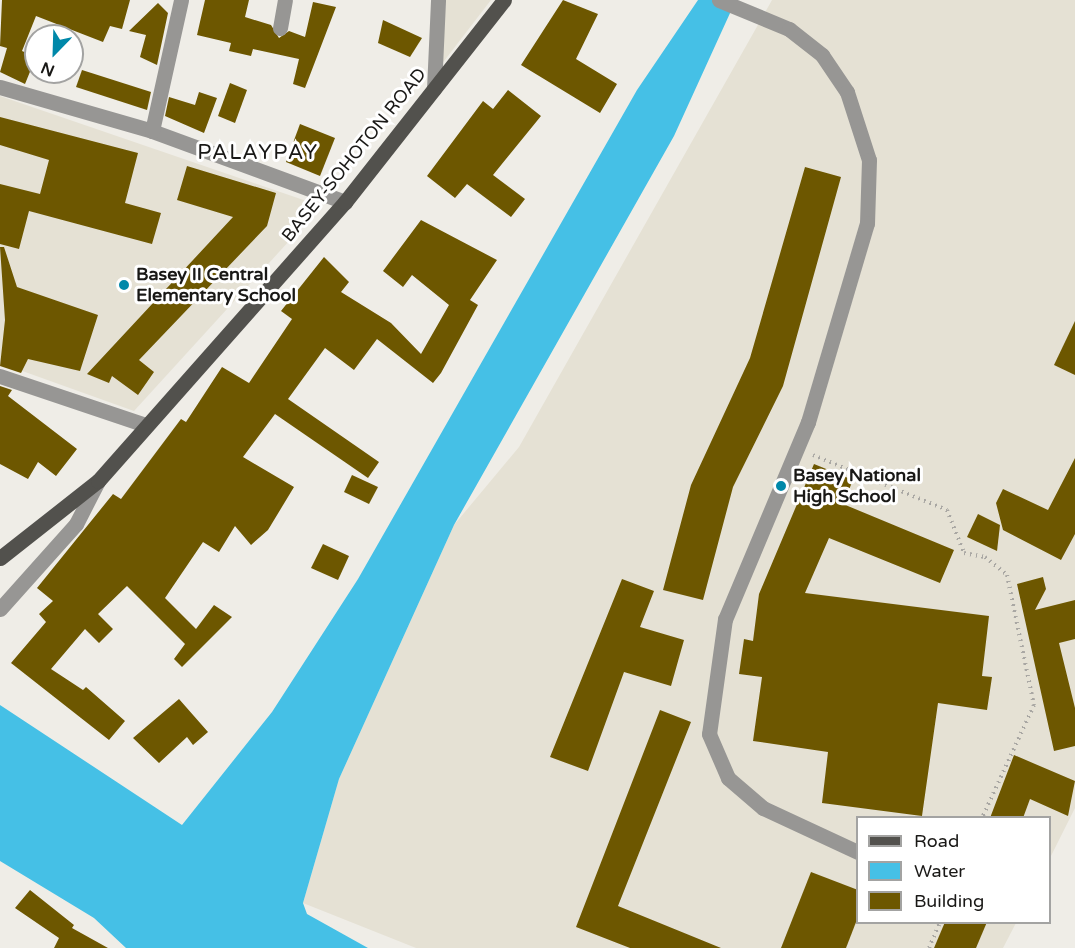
<!DOCTYPE html>
<html>
<head>
<meta charset="utf-8">
<style>
	body { margin:0 }
	#map { position:relative; width:1075px; height:948px; overflow:hidden; background:#efede7; font-family:"Varela Round",sans-serif }
	div>[style] { position:absolute }
	.built>* { inset:0; background:#e5e1d4 }
	.water>* { inset:0; background:#45c0e6 }
	.building>* { inset:0; background:#6d5700 }
	.path>* { height:4px; margin-top:-2px; transform-origin:0; background:repeating-linear-gradient(90deg,#a9a7a3 0 1.5px,transparent 0 6px) }
	.minor>* { height:15px; margin:-7.5px; padding:0 7.5px; transform-origin:7.5px; border-radius:7.5px; background:#979694 }
	.major>* { height:15px; margin:-7.5px; padding:0 7.5px; transform-origin:7.5px; border-radius:7.5px; background:#52514d }
	.dots>* { width:16px; height:16px; translate:-50% -50%; box-sizing:border-box; border:3px solid #fff; border-radius:50% }
	span { translate:-50% -50%; white-space:nowrap; text-align:center; line-height:1.15; -webkit-text-stroke:6px #fff; paint-order:stroke }
	.street-label { font-size:18px; color:#191816 }
	.poi-label { font-size:18px; color:#191816; font-weight:700 }
	.left { translate:0 -50%; text-align:left }
	.quarter-label { font-size:21px; color:#191816; letter-spacing:1.5px }
	.legend { position:absolute; left:856px; top:816px; width:195px; height:108px; box-sizing:border-box; background:#fff; border:2px solid #a3a3a2; margin:0; padding:8px 10px; list-style:none; font-size:18px; color:#191816 }
	.legend li { display:flex; align-items:center; gap:12px; height:30px }
	.legend b { width:30px; border:2px solid #a3a3a2 }
	.north { position:absolute; left:24px; top:24px; width:60px; height:60px; box-sizing:border-box; background:#fff; border:2px solid #a3a3a2; border-radius:50%; rotate:203deg; font-size:16px; font-weight:700; line-height:24px; text-align:center; color:#191816 }
	.north::after { content:''; display:block; margin:auto; width:21px; height:27px; background:#0088a9; clip-path:polygon(50% 0,100% 100%,50% 72%,0 100%) }
</style>
</head>
<body>
<div id="map">
	<div class="built">
		<div style="clip-path:polygon(446px 0,491px 0,441px 65px)"></div>
		<div style="clip-path:polygon(772px 0,1075px 0,1075px 808px,1050px 858px,1050px 818px,858px 818px,858px 922px,1016px 923px,1003px 948px,416px 948px,303px 903px,339px 779px,454px 525px,519px 447px)"></div>
		<div style="clip-path:polygon(0 96px,321px 206px,134px 411px,0 363px)"></div>
	</div>
	<div class="water">
		<div style="clip-path:polygon(698px 0,736px 0,674px 136px,454px 525px,339px 779px,303px 903px,307px 914px,368px 948px,126px 948px,94px 918px,0 861px,0 705px,182px 825px,272px 712px,358px 579px,637px 90px)"></div>
	</div>
	<div class="building">
		<div style="clip-path:polygon(2px 0,130px 0,122px 29px,110px 26px,103px 42px,36px 16px,22px 51px,36px 57px,25px 84px,0 72px,7px 48px,0 46px)"></div>
		<div style="clip-path:polygon(205px 0,249px 0,245px 17px,271px 25px,279px 38px,289px 31px,305px 37px,313px 2px,336px 7px,305px 88px,293px 84px,299px 59px,253px 49px,251px 56px,229px 51px,231px 43px,197px 35px)"></div>
		<div style="clip-path:polygon(563px 0,598px 14px,576px 59px,617px 84px,600px 113px,521px 65px)"></div>
		<div style="clip-path:polygon(158px 3px,168px 13px,157px 65px,140px 57px,146px 35px,129px 31px)"></div>
		<div style="clip-path:polygon(383px 20px,422px 38px,410px 57px,378px 43px)"></div>
		<div style="clip-path:polygon(82px 70px,151px 92px,147px 110px,76px 87px)"></div>
		<div style="clip-path:polygon(230px 83px,247px 90px,235px 123px,218px 116px)"></div>
		<div style="clip-path:polygon(508px 90px,541px 116px,493px 175px,525px 199px,511px 217px,467px 184px,455px 198px,427px 176px,483px 101px,493px 109px)"></div>
		<div style="clip-path:polygon(199px 92px,217px 98px,204px 133px,165px 116px,169px 97px,195px 105px)"></div>
		<div style="clip-path:polygon(0 117px,138px 153px,125px 203px,161px 213px,152px 244px,29px 211px,19px 249px,0 244px,0 184px,40px 194px,49px 160px,0 145px)"></div>
		<div style="clip-path:polygon(300px 124px,335px 138px,320px 176px,286px 162px)"></div>
		<div style="clip-path:polygon(187px 166px,276px 193px,267px 226px,139px 360px,154px 372px,138px 395px,112px 376px,109px 383px,87px 374px,233px 217px,177px 200px)"></div>
		<div style="clip-path:polygon(805px 167px,841px 177px,783px 386px,733px 487px,703px 600px,663px 590px,691px 485px,750px 358px)"></div>
		<div style="clip-path:polygon(421px 220px,497px 260px,470px 300px,478px 305px,441px 373px,433px 383px,377px 339px,354px 370px,325px 348px,288px 399px,379px 462px,368px 478px,275px 414px,243px 457px,294px 487px,268px 530px,251px 545px,235px 526px,219px 552px,203px 542px,165px 598px,196px 629px,214px 605px,232px 617px,182px 667px,174px 659px,185px 644px,127px 586px,98px 614px,113px 629px,99px 643px,85px 629px,51px 669px,83px 690px,86px 687px,125px 721px,109px 740px,11px 663px,46px 622px,39px 614px,53px 601px,37px 588px,113px 494px,121px 499px,181px 419px,186px 422px,222px 367px,249px 383px,292px 319px,281px 311px,324px 257px,349px 282px,341px 292px,391px 323px,421px 354px,449px 305px,412px 275px,403px 287px,383px 271px)"></div>
		<div style="clip-path:polygon(0 247px,4px 247px,17px 287px,98px 315px,80px 371px,28px 359px,21px 373px,0 366px,5px 320px)"></div>
		<div style="clip-path:polygon(1075px 321px,1075px 375px,1054px 365px)"></div>
		<div style="clip-path:polygon(0 386px,12px 390px,8px 396px,77px 449px,56px 476px,38px 462px,28px 479px,0 464px)"></div>
		<div style="clip-path:polygon(1075px 458px,1075px 534px,1061px 560px,1003px 530px,996px 503px,1003px 489px,1048px 510px)"></div>
		<div style="clip-path:polygon(814px 464px,853px 480px,843px 504px,954px 550px,940px 583px,829px 538px,805px 593px,989px 616px,982px 676px,992px 677px,987px 710px,938px 703px,922px 816px,822px 803px,828px 752px,753px 741px,762px 677px,739px 674px,744px 639px,753px 641px,759px 594px)"></div>
		<div style="clip-path:polygon(352px 475px,378px 487px,369px 504px,344px 492px)"></div>
		<div style="clip-path:polygon(978px 514px,1000px 525px,997px 551px,967px 537px)"></div>
		<div style="clip-path:polygon(323px 544px,349px 556px,338px 580px,311px 568px)"></div>
		<div style="clip-path:polygon(1043px 577px,1046px 589px,1035px 610px,1075px 600px,1075px 639px,1059px 643px,1075px 708px,1075px 746px,1054px 751px,1017px 584px)"></div>
		<div style="clip-path:polygon(622px 579px,654px 591px,640px 627px,684px 640px,671px 686px,624px 672px,588px 771px,550px 757px)"></div>
		<div style="clip-path:polygon(179px 699px,208px 732px,193px 745px,187px 737px,159px 763px,133px 738px)"></div>
		<div style="clip-path:polygon(660px 710px,691px 722px,618px 906px,721px 948px,630px 948px,576px 927px)"></div>
		<div style="clip-path:polygon(1014px 755px,1075px 781px,1068px 816px,1030px 799px,1023px 818px,990px 818px)"></div>
		<div style="clip-path:polygon(811px 872px,858px 890px,858px 917px,846px 948px,781px 948px)"></div>
		<div style="clip-path:polygon(30px 890px,74px 925px,72px 928px,108px 948px,54px 948px,59px 938px,15px 908px)"></div>
		<div style="clip-path:polygon(945px 922px,987px 922px,976px 948px,934px 948px)"></div>
	</div>
	<div class="path">
		<div style="left:813px;top:455px;width:145px;rotate:22.3deg"></div>
		<div style="left:947px;top:510px;width:46px;rotate:68.4deg"></div>
		<div style="left:964px;top:553px;width:21px;rotate:11deg"></div>
		<div style="left:985px;top:557px;width:28px;rotate:39deg"></div>
		<div style="left:1007px;top:575px;width:133px;rotate:78.3deg"></div>
		<div style="left:1034px;top:705px;width:124px;rotate:114.7deg"></div>
		<div style="left:929px;top:948px;width:28px;rotate:-67deg"></div>
	</div>
	<div class="minor">
		<div style="left:719px;top:0;width:76px;rotate:22.5deg"></div>
		<div style="left:789px;top:29px;width:42px;rotate:38.2deg"></div>
		<div style="left:822px;top:55px;width:45px;rotate:56deg"></div>
		<div style="left:847px;top:92px;width:71px;rotate:72.1deg"></div>
		<div style="left:869px;top:160px;width:63px;rotate:91.8deg"></div>
		<div style="left:867px;top:223px;width:208px;rotate:106.5deg"></div>
		<div style="left:808px;top:422px;width:214px;rotate:112.8deg"></div>
		<div style="left:725px;top:619px;width:116px;rotate:97.9deg"></div>
		<div style="left:709px;top:734px;width:48px;rotate:66.6deg"></div>
		<div style="left:728px;top:778px;width:46px;rotate:40.6deg"></div>
		<div style="left:763px;top:808px;width:105px;rotate:24.9deg"></div>
		<div style="left:280px;top:28px;width:28px;rotate:-80deg"></div>
		<div style="left:0;top:87px;width:158px;rotate:16.1deg"></div>
		<div style="left:152px;top:131px;width:206px;rotate:20.2deg"></div>
		<div style="left:434px;top:89px;width:89px;rotate:-87.4deg"></div>
		<div style="left:152px;top:131px;width:134px;rotate:-77.5deg"></div>
		<div style="left:0;top:376px;width:154px;rotate:18.6deg"></div>
		<div style="left:0;top:609px;width:114px;rotate:-48.2deg"></div>
		<div style="left:76px;top:524px;width:48px;rotate:-62.9deg"></div>
	</div>
	<div class="major">
		<div style="left:0;top:558px;width:125px;rotate:-38.2deg"></div>
		<div style="left:98px;top:481px;width:373px;rotate:-48.5deg"></div>
		<div style="left:345px;top:202px;width:257px;rotate:-51.8deg"></div>
	</div>
	<div class="dots">
		<div style="left:124px;top:285px;background:#0088a9"></div>
		<div style="left:781px;top:486px;background:#0088a9"></div>
	</div>
	<div class="street-label">
		<span style="left:354px;top:155px;rotate:-51deg">BASEY-SOHOTON ROAD</span>
	</div>
	<div class="poi-label">
		<span class="left" style="left:136px;top:285px">Basey II Central<br>Elementary School</span>
		<span class="left" style="left:793px;top:486px">Basey National<br>High School</span>
	</div>
	<div class="quarter-label">
		<span style="left:258px;top:153px">PALAYPAY</span>
	</div>
	<ul class="legend">
	<li><b style="height:8px;background:#52514d"></b>Road</li>
	<li><b style="height:16px;background:#45c0e6"></b>Water</li>
	<li><b style="height:16px;background:#6d5700"></b>Building</li>
	</ul>
	<div class="north">N</div>
</div>
</body>
</html>
